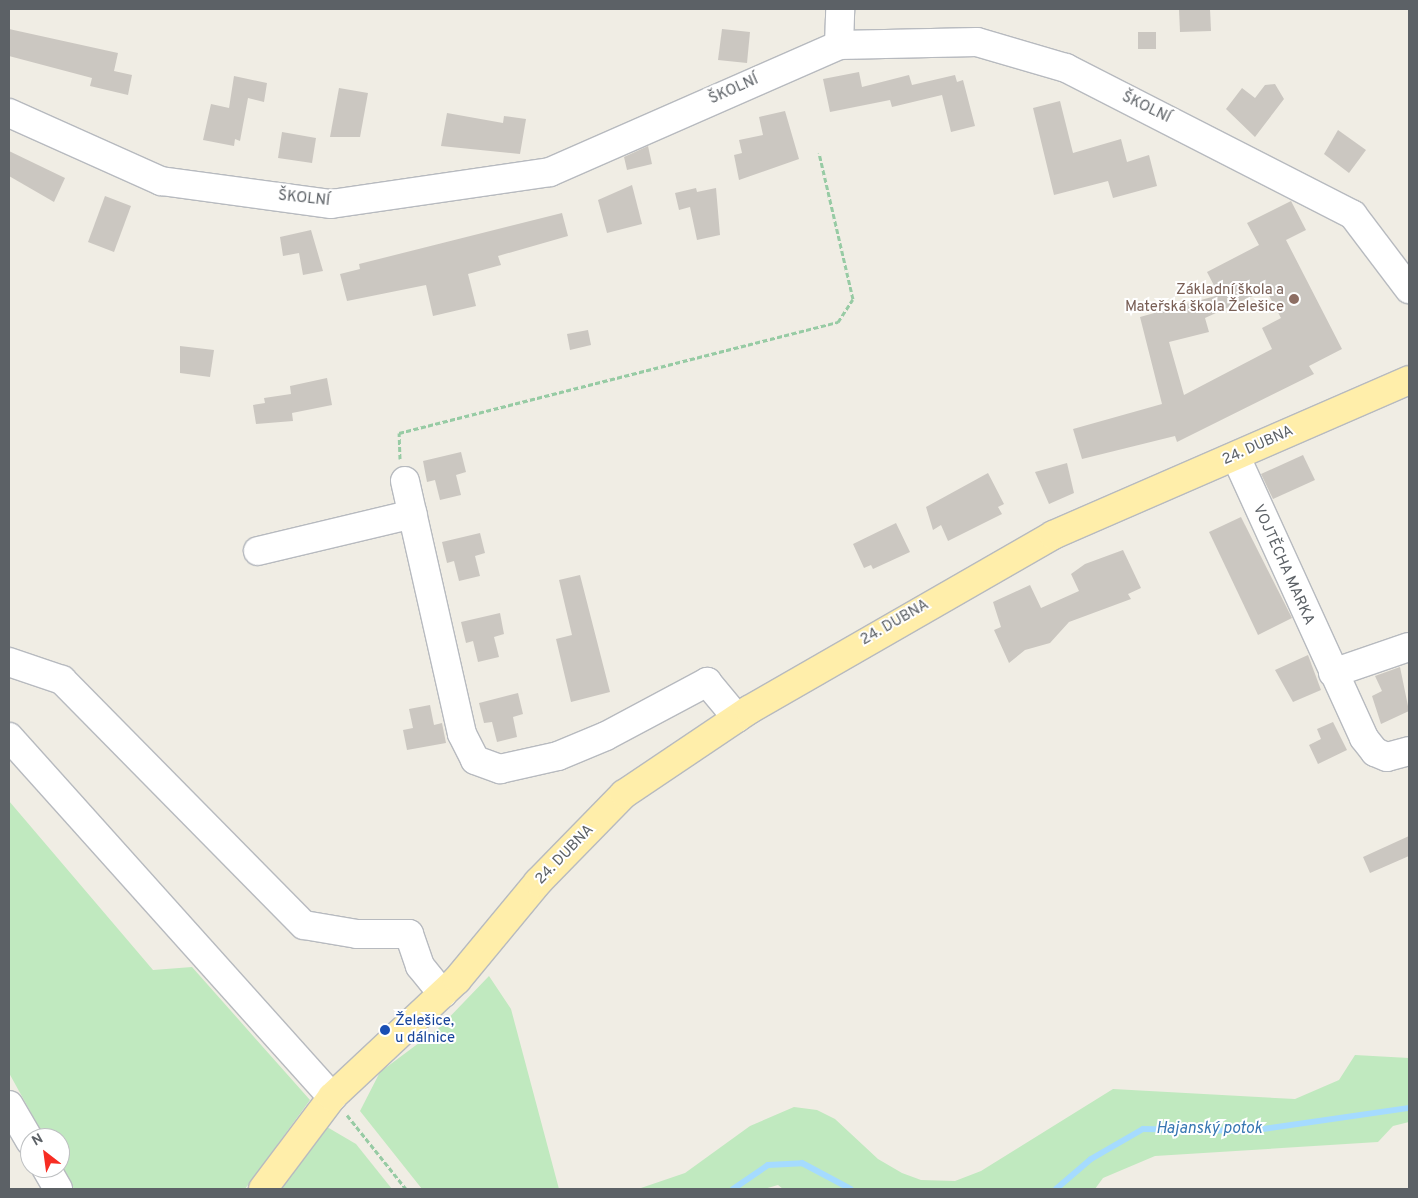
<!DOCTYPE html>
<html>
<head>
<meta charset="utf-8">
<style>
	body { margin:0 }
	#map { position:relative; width:1418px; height:1198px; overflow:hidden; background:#f0ede4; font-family:Overpass,sans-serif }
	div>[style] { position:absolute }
	.green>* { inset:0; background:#c0e9bf }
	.stream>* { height:6px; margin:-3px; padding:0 3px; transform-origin:3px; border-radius:3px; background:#a5dbff }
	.building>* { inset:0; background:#cbc7c1 }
	.path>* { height:3px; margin-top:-1.5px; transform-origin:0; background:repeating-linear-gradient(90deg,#97cba4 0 5px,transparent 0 7.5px) }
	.roads { filter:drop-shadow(1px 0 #b7babf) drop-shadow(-1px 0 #b7babf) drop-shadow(0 1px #b7babf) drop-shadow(0 -1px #b7babf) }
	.minor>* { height:28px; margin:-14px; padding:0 14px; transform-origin:14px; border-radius:14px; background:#fff }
	.major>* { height:28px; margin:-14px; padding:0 14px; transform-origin:14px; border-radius:14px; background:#fea }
	.dots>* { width:14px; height:14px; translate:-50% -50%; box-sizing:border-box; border:2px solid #fff; border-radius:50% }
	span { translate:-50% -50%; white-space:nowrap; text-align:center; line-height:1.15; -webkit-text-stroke:4px #fff; paint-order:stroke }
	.street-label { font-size:15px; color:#5c6166 }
	.education-label { font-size:15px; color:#785e54 }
	.right { translate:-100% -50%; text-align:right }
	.transit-label { font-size:15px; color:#164399 }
	.left { translate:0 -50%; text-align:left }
	.water-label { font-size:16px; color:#3676b1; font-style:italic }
	.frame { position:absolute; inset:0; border:10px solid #5c6166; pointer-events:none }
	.north { position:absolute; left:20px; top:1128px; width:50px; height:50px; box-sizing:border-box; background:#fff; border:1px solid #bec0c2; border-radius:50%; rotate:330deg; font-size:14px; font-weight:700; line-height:20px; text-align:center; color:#5c6166 }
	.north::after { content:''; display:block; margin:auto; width:18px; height:22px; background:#f72d23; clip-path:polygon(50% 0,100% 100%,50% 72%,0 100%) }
</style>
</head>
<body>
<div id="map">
	<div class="green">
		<div style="clip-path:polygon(9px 801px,153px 970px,192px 967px,310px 1100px,245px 1189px,74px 1189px,60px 1165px,60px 1138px,45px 1138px,9px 1073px)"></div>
		<div style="clip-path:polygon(489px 976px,511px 1009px,559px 1189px,422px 1189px,360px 1111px,380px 1072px,439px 1028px)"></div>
		<div style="clip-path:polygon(1355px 1055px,1409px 1058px,1409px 1122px,1393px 1126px,1378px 1142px,1155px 1156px,1103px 1178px,1095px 1189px,783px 1189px,778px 1185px,764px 1189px,638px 1189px,685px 1173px,750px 1126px,794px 1107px,817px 1110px,835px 1119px,878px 1159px,902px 1173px,921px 1180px,955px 1181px,981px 1171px,1113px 1089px,1295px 1099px,1339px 1080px)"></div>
		<div style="clip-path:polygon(327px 1127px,356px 1144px,392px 1189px,281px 1189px)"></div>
	</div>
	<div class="stream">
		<div style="left:733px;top:1189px;width:42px;rotate:-34.4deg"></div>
		<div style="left:768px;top:1165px;width:34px;rotate:-3deg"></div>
		<div style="left:802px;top:1163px;width:55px;rotate:28deg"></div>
		<div style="left:1056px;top:1189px;width:46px;rotate:-40.6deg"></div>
		<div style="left:1091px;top:1159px;width:60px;rotate:-30deg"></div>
		<div style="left:1143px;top:1129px;width:106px;rotate:1.1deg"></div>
		<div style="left:1249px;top:1131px;width:162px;rotate:-8.2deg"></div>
	</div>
	<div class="building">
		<div style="clip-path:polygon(1179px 9px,1210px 9px,1211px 31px,1180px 32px)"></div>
		<div style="clip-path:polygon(9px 29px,118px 53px,114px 71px,132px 75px,128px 95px,90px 86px,92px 78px,9px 56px)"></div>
		<div style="clip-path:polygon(722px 29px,750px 32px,747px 63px,718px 60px)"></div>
		<div style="clip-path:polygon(1138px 32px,1156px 32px,1156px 49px,1138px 49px)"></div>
		<div style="clip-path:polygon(859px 72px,862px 87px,909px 75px,912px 85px,955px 75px,957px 82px,963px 80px,975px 126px,951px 132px,942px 95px,892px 107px,890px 100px,830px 112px,823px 79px)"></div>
		<div style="clip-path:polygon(234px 76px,267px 83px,264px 102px,248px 98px,240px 141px,235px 139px,234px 146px,203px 140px,211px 104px,229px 108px)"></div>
		<div style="clip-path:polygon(1275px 84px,1284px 99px,1255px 137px,1226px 109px,1242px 88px,1255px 98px,1265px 85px)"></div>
		<div style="clip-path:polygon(339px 88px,368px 93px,360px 137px,330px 137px)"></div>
		<div style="clip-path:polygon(1060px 101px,1073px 153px,1121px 139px,1127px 162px,1149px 155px,1157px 186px,1113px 198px,1108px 181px,1054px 195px,1033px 108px)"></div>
		<div style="clip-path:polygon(785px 111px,799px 159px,739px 180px,734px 155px,742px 153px,739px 140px,763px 135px,759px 117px)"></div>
		<div style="clip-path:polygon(447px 113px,503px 123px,504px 116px,526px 119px,520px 154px,441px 146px)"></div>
		<div style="clip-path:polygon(1338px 130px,1366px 150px,1349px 173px,1324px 154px)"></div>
		<div style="clip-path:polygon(282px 132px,316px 138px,312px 163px,278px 158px)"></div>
		<div style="clip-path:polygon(648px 146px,652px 164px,627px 170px,624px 157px)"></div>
		<div style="clip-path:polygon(9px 151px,65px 178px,54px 202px,9px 176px)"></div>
		<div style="clip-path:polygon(632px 185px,642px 224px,607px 233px,598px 200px)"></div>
		<div style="clip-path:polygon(696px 188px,697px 192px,716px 188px,720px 235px,697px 240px,690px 207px,679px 210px,675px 193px)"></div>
		<div style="clip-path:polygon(105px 196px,131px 206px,114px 252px,88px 242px)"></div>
		<div style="clip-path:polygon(evenodd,1291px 201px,1306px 230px,1286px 240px,1342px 349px,1309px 366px,1314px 374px,1177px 442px,1175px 436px,1082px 459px,1073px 429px,1162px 404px,1140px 317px,1219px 295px,1207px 272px,1259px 245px,1247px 223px,1291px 201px,1266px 290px,1281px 318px,1262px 328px,1272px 349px,1184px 395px,1169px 342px,1209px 332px,1205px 318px,1266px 290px)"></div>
		<div style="clip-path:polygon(562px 213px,568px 236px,498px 256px,501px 265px,468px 274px,476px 306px,433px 316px,426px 285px,347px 301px,340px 274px,360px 269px,359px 264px)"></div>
		<div style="clip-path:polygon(311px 230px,323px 271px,303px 275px,299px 253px,283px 256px,280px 237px)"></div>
		<div style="clip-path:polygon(588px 330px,591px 345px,570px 350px,567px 334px)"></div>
		<div style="clip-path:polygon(180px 346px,214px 350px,210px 377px,180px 373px)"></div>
		<div style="clip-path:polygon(327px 378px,332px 405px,292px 413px,293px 421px,256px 424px,253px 405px,265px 403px,264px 398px,291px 394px,290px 386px)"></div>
		<div style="clip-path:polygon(461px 452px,466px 472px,456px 475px,461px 495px,440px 500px,435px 480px,427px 482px,423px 461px)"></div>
		<div style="clip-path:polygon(1303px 455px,1315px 480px,1273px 499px,1261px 474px)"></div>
		<div style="clip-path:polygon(1067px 463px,1074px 493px,1049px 504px,1035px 472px)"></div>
		<div style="clip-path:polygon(988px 473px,1004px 504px,998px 507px,1002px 514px,948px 541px,941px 525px,933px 530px,926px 507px)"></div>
		<div style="clip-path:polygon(1241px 517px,1292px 618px,1258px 635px,1209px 532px)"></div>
		<div style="clip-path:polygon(896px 523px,910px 552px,873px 569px,871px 565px,864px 568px,853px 544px)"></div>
		<div style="clip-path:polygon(480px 533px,485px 553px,475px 556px,480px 576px,459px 581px,454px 561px,447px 563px,442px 542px)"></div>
		<div style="clip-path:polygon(1123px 550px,1141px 588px,1128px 594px,1131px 599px,1069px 622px,1050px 643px,1025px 650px,1009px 663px,994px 630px,1001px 627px,993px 602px,1030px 585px,1041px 608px,1079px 591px,1071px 574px,1085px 564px)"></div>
		<div style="clip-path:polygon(580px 575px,610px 692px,571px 702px,556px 639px,572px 635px,559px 580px)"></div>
		<div style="clip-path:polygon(500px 613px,504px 634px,494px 637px,499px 657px,478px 662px,473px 641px,466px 643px,461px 622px)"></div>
		<div style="clip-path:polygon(1308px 655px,1321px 690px,1293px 702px,1275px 670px)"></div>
		<div style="clip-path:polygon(1400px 667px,1409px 711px,1381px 724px,1372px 696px,1382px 691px,1375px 676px)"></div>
		<div style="clip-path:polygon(518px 693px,523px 714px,513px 717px,517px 737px,497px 742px,492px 722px,484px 723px,479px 703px)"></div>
		<div style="clip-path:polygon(430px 705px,434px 725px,442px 723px,446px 743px,407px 750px,403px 730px,413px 728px,409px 709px)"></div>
		<div style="clip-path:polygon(1333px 722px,1347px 750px,1318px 764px,1309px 745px,1321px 739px,1317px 729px)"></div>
		<div style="clip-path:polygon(1409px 836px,1409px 856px,1370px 873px,1363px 857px)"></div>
	</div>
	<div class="path">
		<div style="left:400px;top:459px;width:26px;rotate:-92deg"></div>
		<div style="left:399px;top:433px;width:453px;rotate:-14.2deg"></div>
		<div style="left:838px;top:322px;width:27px;rotate:-57deg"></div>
		<div style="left:853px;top:299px;width:150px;rotate:-103.1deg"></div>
		<div style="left:347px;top:1115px;width:95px;rotate:51.4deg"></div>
	</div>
	<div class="roads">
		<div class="minor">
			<div style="left:839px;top:45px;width:36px;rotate:-88deg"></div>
			<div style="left:9px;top:113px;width:167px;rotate:24.1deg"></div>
			<div style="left:161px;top:181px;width:172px;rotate:7.7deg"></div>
			<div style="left:331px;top:204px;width:221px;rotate:-8.3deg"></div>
			<div style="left:550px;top:172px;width:316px;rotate:-23.7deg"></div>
			<div style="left:839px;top:45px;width:138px;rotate:-1.2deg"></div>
			<div style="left:977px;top:42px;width:93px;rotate:16.3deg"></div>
			<div style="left:1066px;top:68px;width:322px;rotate:27.1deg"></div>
			<div style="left:1353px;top:215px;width:93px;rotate:52.9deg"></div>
			<div style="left:1236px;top:457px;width:309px;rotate:65.5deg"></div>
			<div style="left:1364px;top:738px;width:18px;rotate:52deg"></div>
			<div style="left:1375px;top:752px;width:13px;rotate:23deg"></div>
			<div style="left:1387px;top:757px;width:23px;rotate:-15deg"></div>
			<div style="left:405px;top:481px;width:259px;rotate:77.3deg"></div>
			<div style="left:462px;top:734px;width:29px;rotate:63deg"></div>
			<div style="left:475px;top:760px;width:27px;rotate:20deg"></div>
			<div style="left:500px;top:769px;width:59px;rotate:-12.6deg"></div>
			<div style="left:558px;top:756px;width:52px;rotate:-22.6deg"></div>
			<div style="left:606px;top:736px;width:115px;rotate:-28.1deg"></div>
			<div style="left:707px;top:682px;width:47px;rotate:50.2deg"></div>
			<div style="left:258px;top:551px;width:159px;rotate:-13.4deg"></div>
			<div style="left:9px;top:662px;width:56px;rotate:18.8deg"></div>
			<div style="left:62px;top:680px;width:344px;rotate:45.4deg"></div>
			<div style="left:304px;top:925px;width:54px;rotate:9.6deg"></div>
			<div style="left:357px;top:934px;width:52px"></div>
			<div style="left:409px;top:934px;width:34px;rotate:71deg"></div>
			<div style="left:420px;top:966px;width:36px;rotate:51deg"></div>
			<div style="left:1333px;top:673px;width:80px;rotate:-18.9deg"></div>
			<div style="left:9px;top:737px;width:484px;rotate:48.1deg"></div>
			<div style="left:9px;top:1105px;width:42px;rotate:59.7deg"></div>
			<div style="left:46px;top:1168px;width:24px;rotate:60deg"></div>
		</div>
		<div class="major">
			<div style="left:263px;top:1189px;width:115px;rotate:-53.1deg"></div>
			<div style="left:332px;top:1097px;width:171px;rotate:-43.1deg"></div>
			<div style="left:457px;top:980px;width:127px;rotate:-50.4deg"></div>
			<div style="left:538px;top:882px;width:123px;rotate:-45.7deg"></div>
			<div style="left:624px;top:794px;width:151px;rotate:-33.9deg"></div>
			<div style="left:749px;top:710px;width:351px;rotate:-29.9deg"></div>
			<div style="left:1053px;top:535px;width:388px;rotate:-23.5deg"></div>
		</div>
	</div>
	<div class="dots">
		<div style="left:1294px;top:299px;background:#8d6e63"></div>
		<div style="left:385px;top:1030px;background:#1a4fb4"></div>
	</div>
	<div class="street-label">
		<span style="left:734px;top:90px;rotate:-24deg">ŠKOLNÍ</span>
		<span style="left:1146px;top:108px;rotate:26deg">ŠKOLNÍ</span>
		<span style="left:304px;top:199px;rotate:6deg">ŠKOLNÍ</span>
		<span style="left:1258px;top:446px;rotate:-24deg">24. DUBNA</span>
		<span style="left:1283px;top:565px;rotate:66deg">VOJTĚCHA MARKA</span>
		<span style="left:895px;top:623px;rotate:-30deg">24. DUBNA</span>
		<span style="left:565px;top:855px;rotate:-46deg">24. DUBNA</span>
	</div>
	<div class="education-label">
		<span class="right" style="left:1284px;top:299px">Základní škola a<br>Mateřská škola Želešice</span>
	</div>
	<div class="transit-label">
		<span class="left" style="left:395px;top:1030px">Želešice,<br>u dálnice</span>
	</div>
	<div class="water-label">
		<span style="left:1209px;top:1129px">Hajanský potok</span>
	</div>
	<div class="frame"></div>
	<div class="north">N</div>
</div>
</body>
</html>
